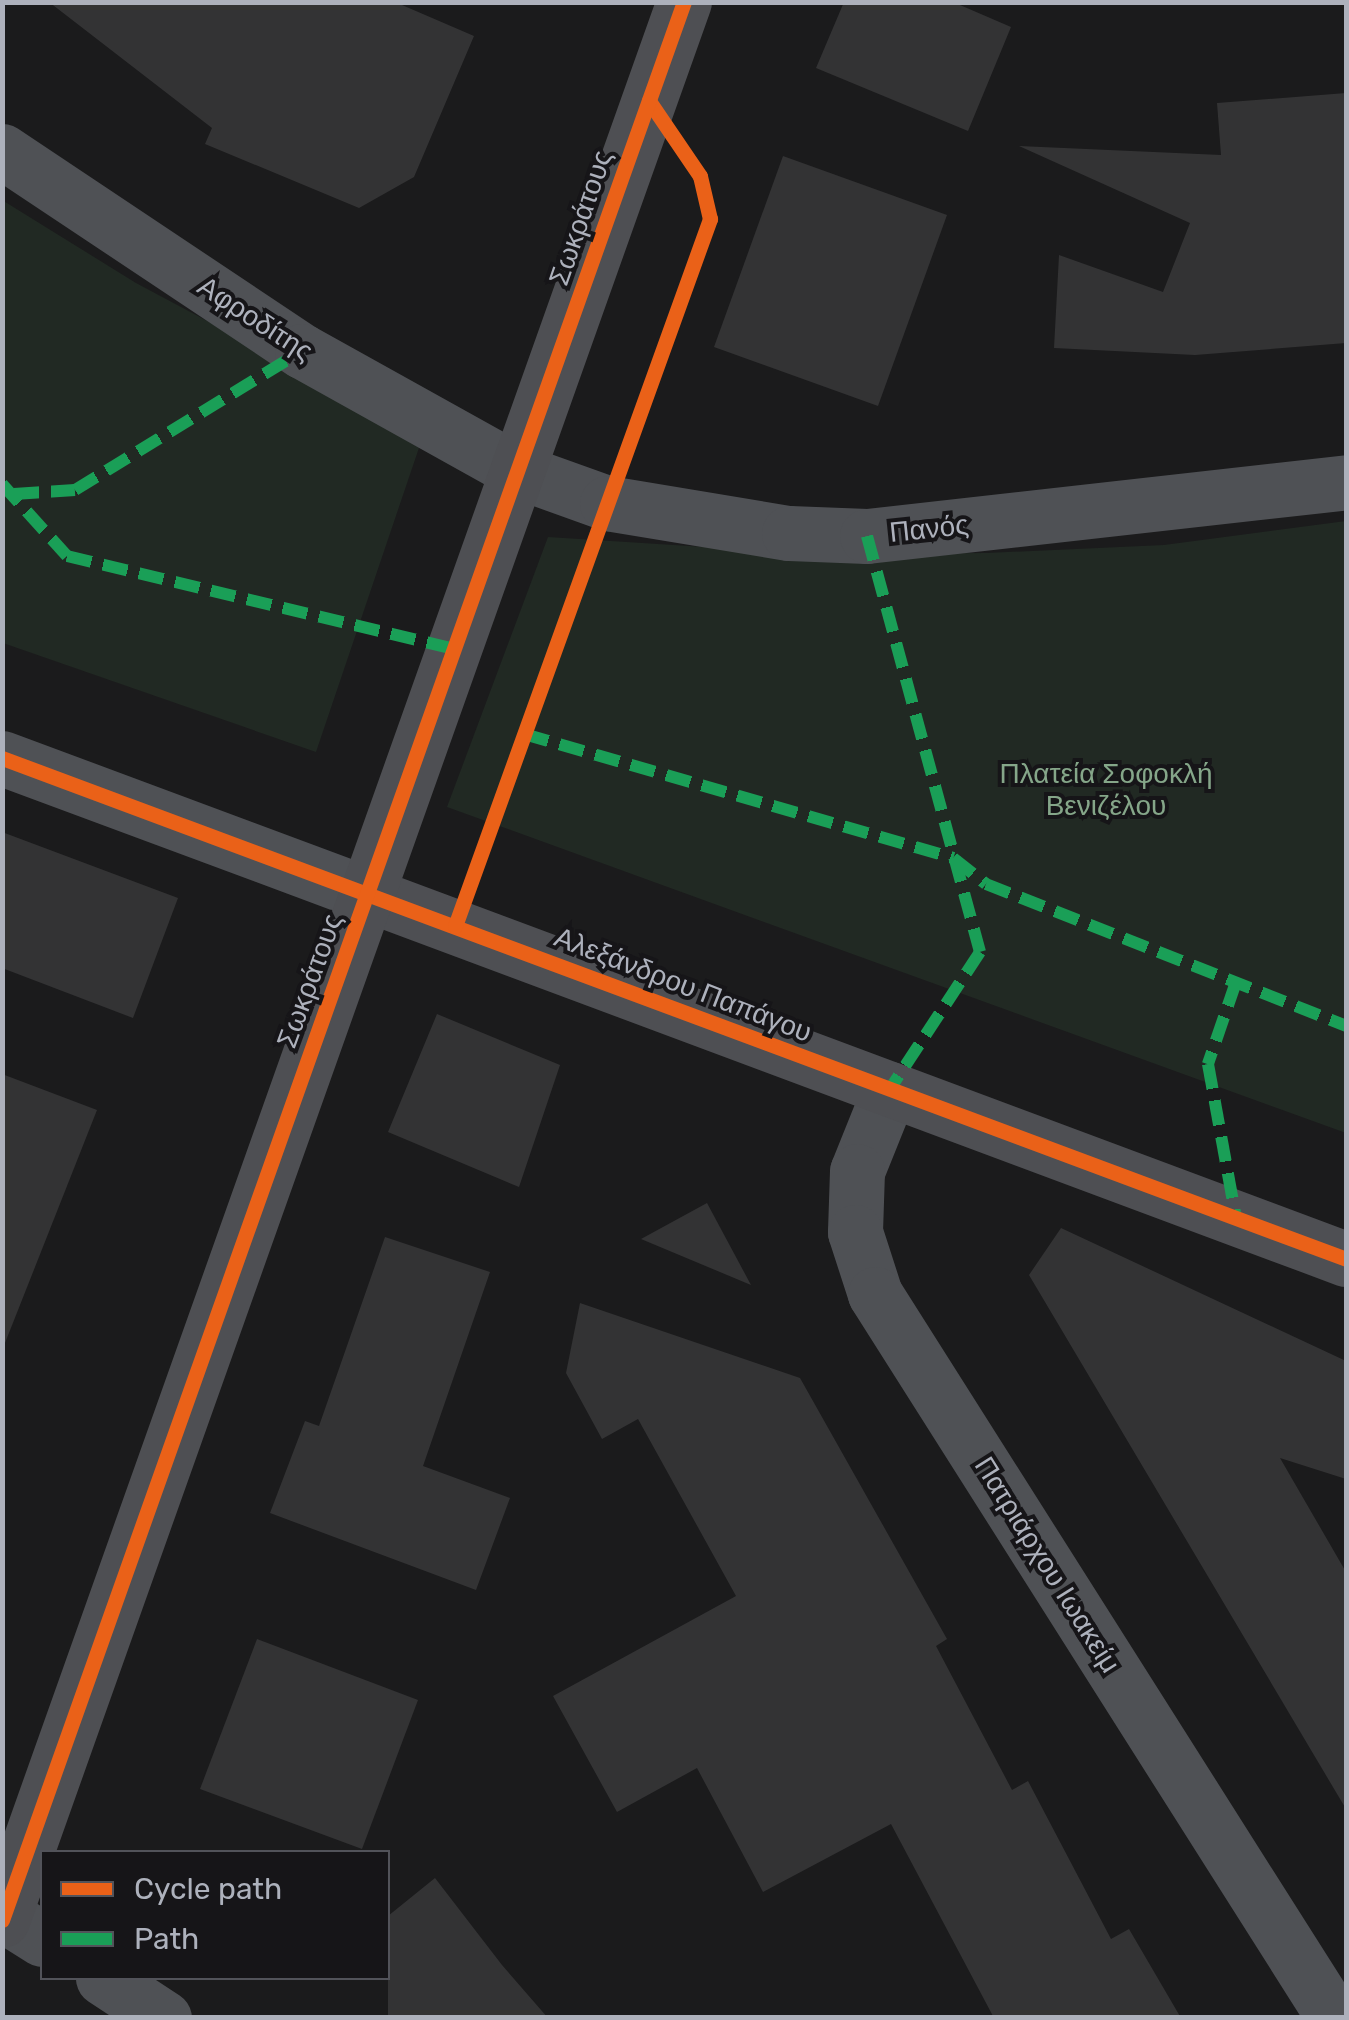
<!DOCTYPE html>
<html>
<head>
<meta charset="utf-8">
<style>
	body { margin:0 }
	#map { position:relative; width:1349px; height:2020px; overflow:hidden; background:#1b1b1c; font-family:Rubik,sans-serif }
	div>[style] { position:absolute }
	.green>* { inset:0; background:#212923 }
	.building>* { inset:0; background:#333334 }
	.street>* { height:55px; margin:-27.5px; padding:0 27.5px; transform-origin:27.5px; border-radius:27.5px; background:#4f5155 }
	.secondary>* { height:55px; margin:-27.5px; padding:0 27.5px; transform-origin:27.5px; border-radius:27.5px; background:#4e4f53 }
	.quiet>* { height:12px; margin-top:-6px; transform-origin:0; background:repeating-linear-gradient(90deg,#1a9f57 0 25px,transparent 0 37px) }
	.cycleway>* { height:15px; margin:-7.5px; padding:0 7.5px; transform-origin:7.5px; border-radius:7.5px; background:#ea6118 }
	span { translate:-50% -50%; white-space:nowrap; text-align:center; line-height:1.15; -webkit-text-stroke:8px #161518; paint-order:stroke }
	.street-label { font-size:28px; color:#adb1bc }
	.park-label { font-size:28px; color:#85a689 }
	.frame { position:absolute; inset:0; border:5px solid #adb1bc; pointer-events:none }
	.legend { position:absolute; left:40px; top:1850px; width:350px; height:130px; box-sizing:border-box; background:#161518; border:2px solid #52535a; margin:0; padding:12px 18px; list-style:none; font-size:30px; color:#adb1bc }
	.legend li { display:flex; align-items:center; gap:20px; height:50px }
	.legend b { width:50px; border:2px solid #52535a }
</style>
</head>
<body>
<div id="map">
	<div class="green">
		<div style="clip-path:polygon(2px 200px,136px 283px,423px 436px,316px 752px,3px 643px)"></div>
		<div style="clip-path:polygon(1346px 521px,1346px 1133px,447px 807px,548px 537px,814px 554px,986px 553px,1164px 545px)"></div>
	</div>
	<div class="building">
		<div style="clip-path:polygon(49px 2px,395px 2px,474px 36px,414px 177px,359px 208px,205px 144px,212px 128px)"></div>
		<div style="clip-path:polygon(844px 2px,953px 2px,1011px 27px,968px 131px,816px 68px)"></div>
		<div style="clip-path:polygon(1346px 93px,1346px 343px,1195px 355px,1054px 348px,1059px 255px,1163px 292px,1190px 223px,1019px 146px,1221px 155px,1217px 103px)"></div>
		<div style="clip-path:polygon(783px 156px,947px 215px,878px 406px,714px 347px)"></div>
		<div style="clip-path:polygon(2px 832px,178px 898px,133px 1018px,2px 968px)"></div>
		<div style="clip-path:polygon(437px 1014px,560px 1065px,519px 1187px,388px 1132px)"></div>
		<div style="clip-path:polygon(2px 1074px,97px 1110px,5px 1343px,2px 1342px)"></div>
		<div style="clip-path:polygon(707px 1203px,751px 1285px,641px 1239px)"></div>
		<div style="clip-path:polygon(1061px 1228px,1346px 1361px,1346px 1479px,1280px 1458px,1346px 1572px,1346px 1809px,1029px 1275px)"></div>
		<div style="clip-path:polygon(385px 1237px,490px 1272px,423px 1466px,510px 1498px,476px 1590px,270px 1513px,305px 1421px,319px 1426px)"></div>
		<div style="clip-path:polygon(580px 1303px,800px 1378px,947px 1639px,936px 1646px,1012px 1790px,1028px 1781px,1111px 1939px,1129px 1929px,1181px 2018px,994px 2018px,891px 1824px,763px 1892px,697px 1768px,617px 1812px,553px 1696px,736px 1596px,638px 1419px,602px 1439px,566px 1373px)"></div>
		<div style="clip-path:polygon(257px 1639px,418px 1700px,362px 1849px,200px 1789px)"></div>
		<div style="clip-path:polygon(435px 1878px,502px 1965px,548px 2018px,388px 2018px,388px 1916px)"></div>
	</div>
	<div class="street">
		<div style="left:2px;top:151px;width:361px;rotate:33.7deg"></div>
		<div style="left:302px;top:351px;width:247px;rotate:29.1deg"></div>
		<div style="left:518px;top:471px;width:95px;rotate:19.8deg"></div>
		<div style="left:607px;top:503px;width:184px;rotate:9.4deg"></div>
		<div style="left:789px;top:533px;width:78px;rotate:2.2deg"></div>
		<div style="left:867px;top:536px;width:482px;rotate:-6.4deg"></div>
		<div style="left:2px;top:758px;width:390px;rotate:20.4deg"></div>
		<div style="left:890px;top:1089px;width:88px;rotate:111.9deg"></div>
		<div style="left:857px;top:1171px;width:61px;rotate:91.9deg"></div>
		<div style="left:855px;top:1232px;width:65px;rotate:72.1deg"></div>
		<div style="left:875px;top:1294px;width:857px;rotate:57.63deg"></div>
		<div style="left:2px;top:1914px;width:47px;rotate:32deg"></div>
		<div style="left:103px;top:1978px;width:73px;rotate:33.3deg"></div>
	</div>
	<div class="secondary">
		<div style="left:367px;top:894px;width:1045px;rotate:20.45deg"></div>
		<div style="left:2px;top:1920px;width:2036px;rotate:-70.43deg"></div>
	</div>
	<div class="quiet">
		<div style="left:2px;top:484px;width:97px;rotate:47.9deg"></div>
		<div style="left:67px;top:556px;width:399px;rotate:13.5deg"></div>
		<div style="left:14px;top:494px;width:61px;rotate:-3.8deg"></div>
		<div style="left:75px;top:490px;width:266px;rotate:-31.5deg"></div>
		<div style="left:867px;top:536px;width:431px;rotate:74.8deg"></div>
		<div style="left:980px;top:952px;width:164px;rotate:123.3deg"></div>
		<div style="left:524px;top:734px;width:447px;rotate:16.1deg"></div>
		<div style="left:953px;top:858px;width:42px;rotate:38.2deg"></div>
		<div style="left:986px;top:884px;width:387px;rotate:21.5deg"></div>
		<div style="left:1236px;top:982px;width:87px;rotate:108.9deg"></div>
		<div style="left:1208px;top:1064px;width:157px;rotate:79.7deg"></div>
	</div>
	<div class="cycleway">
		<div style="left:2px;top:758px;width:1434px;rotate:20.44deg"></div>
		<div style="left:455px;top:926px;width:752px;rotate:-70.17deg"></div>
		<div style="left:710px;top:219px;width:44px;rotate:-103.1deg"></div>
		<div style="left:700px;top:176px;width:91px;rotate:-124.2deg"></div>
		<div style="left:2px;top:1920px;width:2036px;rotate:-70.43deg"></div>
	</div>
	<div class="street-label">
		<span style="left:581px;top:218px;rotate:-71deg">Σωκράτους</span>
		<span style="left:255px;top:319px;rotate:33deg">Αφροδίτης</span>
		<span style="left:929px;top:529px;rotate:-6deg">Πανός</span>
		<span style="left:310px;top:981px;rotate:-70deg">Σωκράτους</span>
		<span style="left:683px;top:985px;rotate:21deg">Αλεξάνδρου Παπάγου</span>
		<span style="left:1047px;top:1565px;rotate:58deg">Πατριάρχου Ιωακείμ</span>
	</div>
	<div class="park-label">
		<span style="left:1106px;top:790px">Πλατεία Σοφοκλή<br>Βενιζέλου</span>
	</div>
	<div class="frame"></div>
	<ul class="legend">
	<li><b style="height:12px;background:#ea6118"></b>Cycle path</li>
	<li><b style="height:12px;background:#1a9f57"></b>Path</li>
	</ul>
</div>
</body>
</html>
